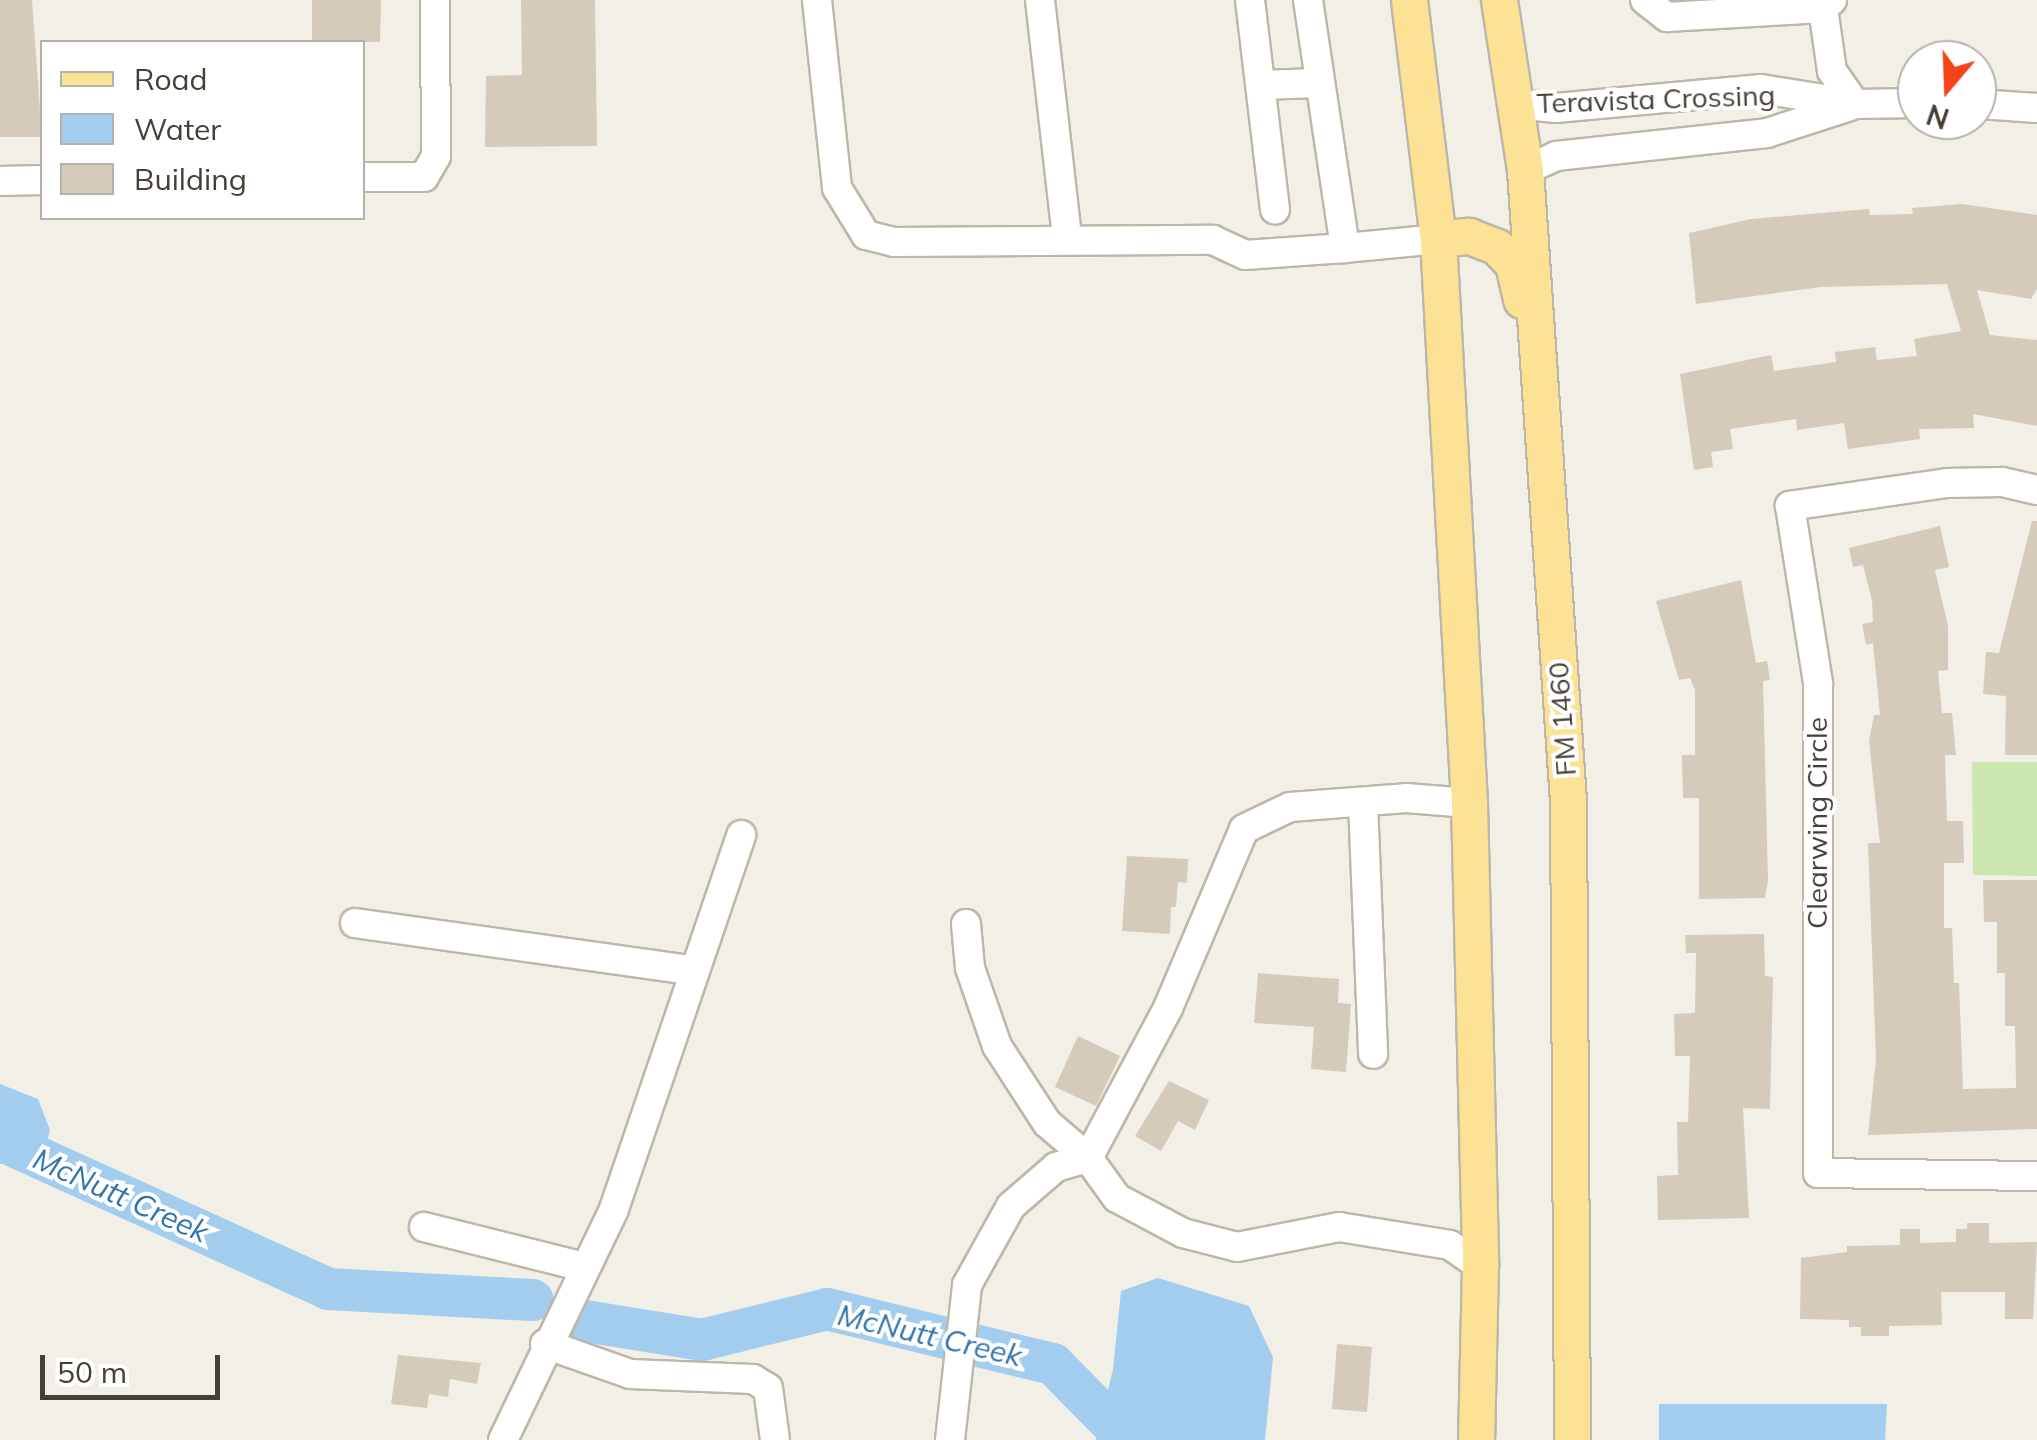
<!DOCTYPE html>
<html>
<head>
<meta charset="utf-8">
<style>
	body { margin:0 }
	#map { position:relative; width:2037px; height:1440px; overflow:hidden; background:#f2efe6; font-family:Mulish,sans-serif }
	div>[style] { position:absolute }
	.green>* { inset:0; background:#cbe6af }
	.water>* { inset:0; background:#a3cdee }
	.river>* { height:42px; margin:-21px; padding:0 21px; transform-origin:21px; border-radius:21px; background:#a3cdee }
	.building>* { inset:0; background:#d4cbbb }
	.roads { filter:drop-shadow(2px 0 #beb7a8) drop-shadow(-2px 0 #beb7a8) drop-shadow(0 2px #beb7a8) drop-shadow(0 -2px #beb7a8) }
	.minor>* { height:28px; margin:-14px; padding:0 14px; transform-origin:14px; border-radius:14px; background:#fff }
	.major>* { height:35px; margin:-17.5px; padding:0 17.5px; transform-origin:17.5px; border-radius:17.5px; background:#fce295 }
	span { translate:-50% -50%; white-space:nowrap; text-align:center; line-height:1.15; -webkit-text-stroke:8px #fff; paint-order:stroke }
	.street-label { font-size:28px; color:#453f35 }
	.water-label { font-size:30px; color:#3175ae; font-style:italic }
	.legend { position:absolute; left:40px; top:40px; width:325px; height:180px; box-sizing:border-box; background:#fff; border:2px solid #b5b2ae; margin:0; padding:12px 18px; list-style:none; font-size:30px; color:#453f35 }
	.legend li { display:flex; align-items:center; gap:20px; height:50px }
	.legend b { width:50px; border:2px solid #b5b2ae }
	.north { position:absolute; left:1897px; top:40px; width:100px; height:100px; box-sizing:border-box; background:#fff; border:2px solid #b5b2ae; border-radius:50%; rotate:199deg; font-size:28px; font-weight:700; line-height:40px; text-align:center; color:#453f35 }
	.north::after { content:''; display:block; margin:auto; width:35px; height:45px; background:#f5431a; clip-path:polygon(50% 0,100% 100%,50% 72%,0 100%) }
	.scale { position:absolute; left:40px; top:1355px; width:180px; height:45px; box-sizing:border-box; border:5px solid #453f35; border-top:0; padding-left:12px; font-size:30px; line-height:35px; white-space:nowrap; color:#453f35; -webkit-text-stroke:8px #fff; paint-order:stroke }
</style>
</head>
<body>
<div id="map">
	<div class="green">
		<div style="clip-path:polygon(1972px 762px,2037px 762px,2037px 876px,1973px 875px)"></div>
	</div>
	<div class="water">
		<div style="clip-path:polygon(0 1084px,38px 1099px,50px 1130px,42px 1162px,0 1164px)"></div>
		<div style="clip-path:polygon(1158px 1278px,1249px 1306px,1273px 1357px,1265px 1440px,1096px 1440px,1113px 1369px,1121px 1291px)"></div>
		<div style="clip-path:polygon(1659px 1404px,1887px 1404px,1885px 1440px,1659px 1440px)"></div>
	</div>
	<div class="river">
		<div style="left:0;top:1140px;width:360px;rotate:24.4deg"></div>
		<div style="left:328px;top:1289px;width:205px;rotate:3.1deg"></div>
		<div style="left:585px;top:1321px;width:119px;rotate:9.2deg"></div>
		<div style="left:702px;top:1340px;width:129px;rotate:-13.9deg"></div>
		<div style="left:827px;top:1309px;width:233px;rotate:13.7deg"></div>
		<div style="left:1053px;top:1364px;width:107px;rotate:45.4deg"></div>
	</div>
	<div class="building">
		<div style="clip-path:polygon(0 0,32px 0,42px 137px,0 137px)"></div>
		<div style="clip-path:polygon(312px 0,381px 0,380px 42px,312px 42px)"></div>
		<div style="clip-path:polygon(521px 0,595px 0,597px 146px,485px 147px,486px 76px,522px 75px)"></div>
		<div style="clip-path:polygon(1962px 204px,2037px 215px,2037px 289px,2031px 299px,1977px 290px,1990px 335px,2037px 340px,2037px 426px,1973px 414px,1974px 428px,1919px 429px,1920px 439px,1848px 449px,1844px 423px,1797px 430px,1796px 419px,1730px 429px,1733px 449px,1711px 452px,1713px 467px,1694px 470px,1680px 374px,1771px 355px,1774px 371px,1836px 362px,1835px 352px,1875px 347px,1877px 360px,1917px 356px,1914px 339px,1961px 331px,1947px 284px,1821px 287px,1696px 304px,1689px 233px,1751px 219px,1869px 209px,1870px 215px,1913px 214px,1912px 208px)"></div>
		<div style="clip-path:polygon(2032px 521px,2037px 521px,2037px 755px,2005px 755px,2006px 696px,1983px 694px,1986px 652px,1999px 653px)"></div>
		<div style="clip-path:polygon(1940px 526px,1949px 567px,1935px 570px,1948px 626px,1948px 670px,1938px 671px,1942px 713px,1952px 713px,1956px 755px,1945px 755px,1947px 821px,1963px 821px,1964px 863px,1944px 863px,1944px 928px,1952px 928px,1954px 983px,1959px 983px,1963px 1089px,2016px 1088px,2015px 1026px,2005px 1026px,2005px 973px,1997px 973px,1997px 922px,1984px 922px,1983px 880px,2037px 880px,2037px 1129px,1868px 1135px,1876px 1059px,1868px 843px,1880px 843px,1869px 741px,1874px 715px,1880px 715px,1873px 643px,1866px 645px,1862px 624px,1873px 622px,1872px 601px,1863px 565px,1853px 567px,1849px 548px)"></div>
		<div style="clip-path:polygon(1741px 580px,1756px 663px,1767px 661px,1770px 680px,1763px 681px,1768px 880px,1765px 898px,1699px 899px,1699px 798px,1683px 798px,1682px 755px,1695px 755px,1695px 690px,1690px 678px,1679px 680px,1656px 601px)"></div>
		<div style="clip-path:polygon(1127px 856px,1188px 859px,1187px 883px,1178px 882px,1176px 907px,1171px 907px,1170px 934px,1122px 931px)"></div>
		<div style="clip-path:polygon(1764px 934px,1765px 976px,1773px 977px,1770px 1109px,1743px 1108px,1749px 1218px,1658px 1220px,1657px 1176px,1678px 1175px,1677px 1122px,1688px 1122px,1690px 1056px,1675px 1056px,1674px 1014px,1695px 1013px,1696px 953px,1686px 953px,1685px 935px)"></div>
		<div style="clip-path:polygon(1258px 973px,1339px 979px,1338px 1003px,1351px 1004px,1346px 1072px,1311px 1069px,1314px 1027px,1254px 1023px)"></div>
		<div style="clip-path:polygon(1078px 1036px,1120px 1056px,1096px 1106px,1055px 1087px)"></div>
		<div style="clip-path:polygon(1169px 1081px,1209px 1100px,1195px 1130px,1178px 1121px,1161px 1151px,1135px 1136px)"></div>
		<div style="clip-path:polygon(1967px 1223px,1989px 1223px,1989px 1243px,2037px 1242px,2033px 1319px,2005px 1319px,2005px 1292px,1941px 1292px,1942px 1325px,1889px 1326px,1889px 1336px,1861px 1336px,1861px 1327px,1849px 1327px,1849px 1320px,1800px 1319px,1801px 1258px,1847px 1252px,1847px 1246px,1900px 1245px,1900px 1229px,1920px 1229px,1920px 1243px,1956px 1242px,1956px 1229px,1967px 1229px)"></div>
		<div style="clip-path:polygon(1337px 1344px,1372px 1347px,1367px 1412px,1332px 1409px)"></div>
		<div style="clip-path:polygon(398px 1355px,481px 1363px,477px 1384px,450px 1379px,448px 1397px,429px 1394px,427px 1408px,391px 1404px)"></div>
	</div>
	<div class="roads">
		<div class="minor">
			<div style="left:817px;top:0;width:189px;rotate:83.9deg"></div>
			<div style="left:837px;top:188px;width:55px;rotate:58.3deg"></div>
			<div style="left:866px;top:235px;width:29px;rotate:14deg"></div>
			<div style="left:894px;top:242px;width:319px;rotate:-0.4deg"></div>
			<div style="left:1213px;top:240px;width:35px;rotate:25deg"></div>
			<div style="left:1245px;top:255px;width:100px;rotate:-4deg"></div>
			<div style="left:1040px;top:0;width:239px;rotate:83.5deg"></div>
			<div style="left:1250px;top:0;width:211px;rotate:83.2deg"></div>
			<div style="left:1308px;top:0;width:251px;rotate:81.5deg"></div>
			<div style="left:1345px;top:248px;width:93px;rotate:-5.5deg"></div>
			<div style="left:1645px;top:0;width:28px;rotate:38deg"></div>
			<div style="left:1667px;top:17px;width:156px;rotate:-3.3deg"></div>
			<div style="left:1832px;top:0;width:12px;rotate:138deg"></div>
			<div style="left:1823px;top:8px;width:64px;rotate:81.9deg"></div>
			<div style="left:1832px;top:71px;width:40px;rotate:55.1deg"></div>
			<div style="left:1260px;top:85px;width:59px;rotate:-1.9deg"></div>
			<div style="left:1516px;top:104px;width:40px;rotate:5.7deg"></div>
			<div style="left:1556px;top:108px;width:206px;rotate:-5.3deg"></div>
			<div style="left:1761px;top:89px;width:95px;rotate:9.1deg"></div>
			<div style="left:1855px;top:104px;width:62px;rotate:-0.9deg"></div>
			<div style="left:1977px;top:104px;width:60px;rotate:3.8deg"></div>
			<div style="left:1525px;top:170px;width:34px;rotate:-24deg"></div>
			<div style="left:1556px;top:156px;width:212px;rotate:-6.2deg"></div>
			<div style="left:1767px;top:133px;width:87px;rotate:-18deg"></div>
			<div style="left:362px;top:177px;width:62px"></div>
			<div style="left:424px;top:177px;width:24px;rotate:-60deg"></div>
			<div style="left:436px;top:156px;width:156px;rotate:-90.4deg"></div>
			<div style="left:0;top:181px;width:42px;rotate:-1.4deg"></div>
			<div style="left:2037px;top:490px;width:36px;rotate:-167deg"></div>
			<div style="left:2002px;top:482px;width:55px;rotate:179deg"></div>
			<div style="left:1947px;top:483px;width:159px;rotate:171.7deg"></div>
			<div style="left:1790px;top:506px;width:179px;rotate:81deg"></div>
			<div style="left:1818px;top:683px;width:490px;rotate:90deg"></div>
			<div style="left:1818px;top:1173px;width:219px;rotate:0.8deg"></div>
			<div style="left:1363px;top:802px;width:252px;rotate:87.7deg"></div>
			<div style="left:355px;top:923px;width:343px;rotate:8deg"></div>
			<div style="left:966px;top:924px;width:44px;rotate:84.8deg"></div>
			<div style="left:970px;top:968px;width:83px;rotate:70.9deg"></div>
			<div style="left:997px;top:1046px;width:92px;rotate:57deg"></div>
			<div style="left:1047px;top:1123px;width:54px;rotate:40.5deg"></div>
			<div style="left:1088px;top:1158px;width:49px;rotate:54.1deg"></div>
			<div style="left:1117px;top:1198px;width:75px;rotate:27.9deg"></div>
			<div style="left:1183px;top:1233px;width:56px;rotate:14.5deg"></div>
			<div style="left:1237px;top:1247px;width:104px;rotate:-11.1deg"></div>
			<div style="left:1339px;top:1227px;width:112px;rotate:9.2deg"></div>
			<div style="left:1450px;top:1245px;width:37px;rotate:35deg"></div>
			<div style="left:424px;top:1227px;width:165px;rotate:14deg"></div>
			<div style="left:545px;top:1344px;width:90px;rotate:19.4deg"></div>
			<div style="left:630px;top:1374px;width:123px;rotate:2.3deg"></div>
			<div style="left:753px;top:1379px;width:17px;rotate:31deg"></div>
			<div style="left:768px;top:1388px;width:52px;rotate:82.3deg"></div>
			<div style="left:503px;top:1440px;width:256px;rotate:-64.3deg"></div>
			<div style="left:614px;top:1209px;width:395px;rotate:-71.2deg"></div>
			<div style="left:950px;top:1440px;width:156px;rotate:-83.7deg"></div>
			<div style="left:967px;top:1285px;width:90px;rotate:-60.9deg"></div>
			<div style="left:1011px;top:1206px;width:60px;rotate:-40.9deg"></div>
			<div style="left:1056px;top:1167px;width:33px;rotate:-16deg"></div>
			<div style="left:1088px;top:1158px;width:170px;rotate:-61.9deg"></div>
			<div style="left:1168px;top:1008px;width:194px;rotate:-67deg"></div>
			<div style="left:1244px;top:829px;width:51px;rotate:-25.6deg"></div>
			<div style="left:1290px;top:807px;width:116px;rotate:-4.4deg"></div>
			<div style="left:1406px;top:798px;width:63px;rotate:4.5deg"></div>
		</div>
		<div class="major">
			<div style="left:1409px;top:0;width:241px;rotate:83.1deg"></div>
			<div style="left:1438px;top:239px;width:565px;rotate:86.85deg"></div>
			<div style="left:1469px;top:803px;width:463px;rotate:88.6deg"></div>
			<div style="left:1480px;top:1266px;width:174px;rotate:91.3deg"></div>
			<div style="left:1499px;top:0;width:172px;rotate:81.3deg"></div>
			<div style="left:1525px;top:170px;width:631px;rotate:86.1deg"></div>
			<div style="left:1568px;top:800px;width:640px;rotate:89.64deg"></div>
			<div style="left:1438px;top:239px;width:31px;rotate:-6deg"></div>
			<div style="left:1469px;top:236px;width:30px;rotate:21deg"></div>
			<div style="left:1497px;top:247px;width:23px;rotate:47deg"></div>
			<div style="left:1513px;top:264px;width:37px;rotate:77deg"></div>
		</div>
	</div>
	<div class="street-label">
		<span style="left:1656px;top:99px;rotate:-2deg">Teravista Crossing</span>
		<span style="left:1562px;top:719px;rotate:-94deg">FM 1460</span>
		<span style="left:1817px;top:823px;rotate:-90deg">Clearwing Circle</span>
	</div>
	<div class="water-label">
		<span style="left:121px;top:1195px;rotate:24deg">McNutt Creek</span>
		<span style="left:930px;top:1335px;rotate:13deg">McNutt Creek</span>
	</div>
	<ul class="legend">
	<li><b style="height:12px;background:#fce295"></b>Road</li>
	<li><b style="height:28px;background:#a3cdee"></b>Water</li>
	<li><b style="height:28px;background:#d4cbbb"></b>Building</li>
	</ul>
	<div class="north">N</div>
	<div class="scale">50 m</div>
</div>
</body>
</html>
